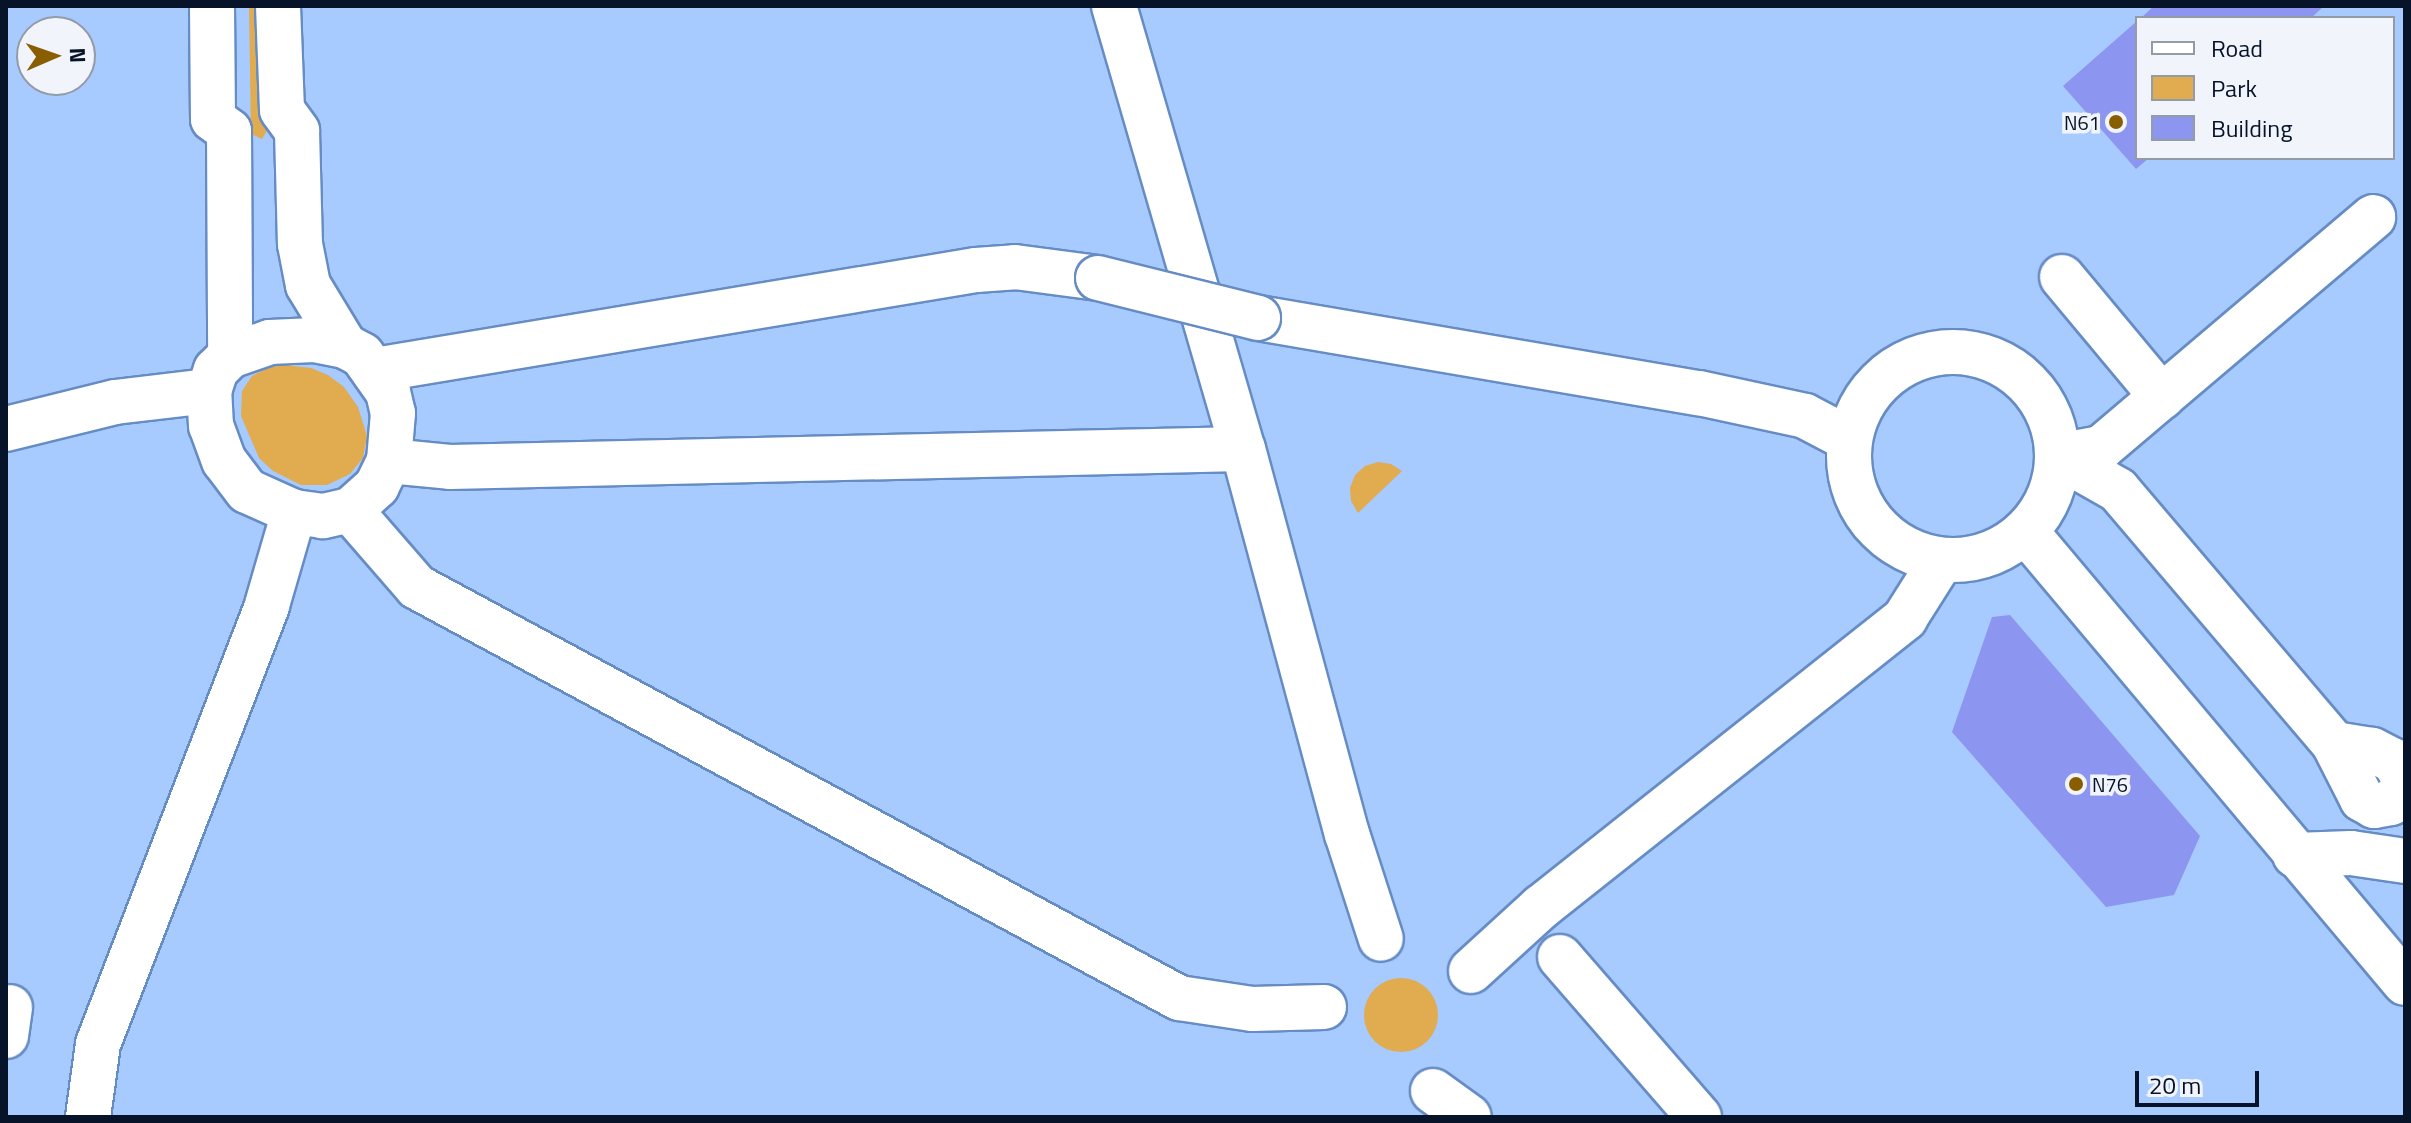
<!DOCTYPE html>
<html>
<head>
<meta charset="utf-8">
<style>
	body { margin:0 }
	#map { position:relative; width:2411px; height:1123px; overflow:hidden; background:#bdd6fa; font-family:"Titillium Web",sans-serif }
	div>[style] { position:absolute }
	.built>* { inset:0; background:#a7caff }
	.green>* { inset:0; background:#e1ab4f }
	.round { border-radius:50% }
	.building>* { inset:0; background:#8c95f0 }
	.roads { filter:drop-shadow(2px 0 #668cc4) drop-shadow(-2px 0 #668cc4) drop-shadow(0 2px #668cc4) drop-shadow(0 -2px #668cc4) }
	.minor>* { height:44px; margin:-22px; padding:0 22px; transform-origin:22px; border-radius:22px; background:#fff }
	.minor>.ring { margin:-22px; padding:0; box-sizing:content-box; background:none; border:44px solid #fff; border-radius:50% }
	.bridges { filter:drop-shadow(2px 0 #668cc4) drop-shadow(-2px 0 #668cc4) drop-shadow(0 2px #668cc4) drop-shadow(0 -2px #668cc4) }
	.minor-bridge>* { height:44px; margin:-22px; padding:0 22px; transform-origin:22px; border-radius:22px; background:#fff }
	.dots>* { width:22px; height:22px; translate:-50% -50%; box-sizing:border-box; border:4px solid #f1f5fb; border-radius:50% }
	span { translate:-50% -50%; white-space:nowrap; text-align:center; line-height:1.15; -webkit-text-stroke:7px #f1f5fb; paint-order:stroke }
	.poi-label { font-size:20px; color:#061328 }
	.right { translate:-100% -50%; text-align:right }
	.left { translate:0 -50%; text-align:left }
	.frame { position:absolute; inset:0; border:8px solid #061328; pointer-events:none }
	.legend { position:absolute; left:2135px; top:16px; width:260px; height:144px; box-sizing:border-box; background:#f1f5fb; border:2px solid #939ba7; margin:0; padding:10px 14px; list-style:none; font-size:24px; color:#061328 }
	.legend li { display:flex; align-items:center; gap:16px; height:40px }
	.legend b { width:40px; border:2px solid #939ba7 }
	.north { position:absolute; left:16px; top:16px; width:80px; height:80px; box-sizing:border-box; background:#f1f5fb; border:2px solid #939ba7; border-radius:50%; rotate:88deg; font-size:22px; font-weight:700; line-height:32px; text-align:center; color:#061328 }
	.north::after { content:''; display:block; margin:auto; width:28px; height:36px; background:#895e00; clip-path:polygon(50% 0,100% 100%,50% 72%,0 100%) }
	.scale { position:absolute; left:2135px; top:1071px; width:124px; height:36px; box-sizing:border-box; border:4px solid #061328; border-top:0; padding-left:10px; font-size:24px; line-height:28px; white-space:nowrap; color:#061328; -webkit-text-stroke:6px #f1f5fb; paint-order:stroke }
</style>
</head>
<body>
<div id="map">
	<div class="built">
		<div style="clip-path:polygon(evenodd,6px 6px,2405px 6px,2405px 1117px,6px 1117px,6px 6px,2137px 18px,2393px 18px,2393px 158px,2137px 158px,2137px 18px,6px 6px,32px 32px,80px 32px,80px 80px,32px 80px,32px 32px)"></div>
	</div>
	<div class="green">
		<div style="clip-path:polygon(249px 6px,265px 6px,268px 129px,262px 139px,251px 134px)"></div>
		<div style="clip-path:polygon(285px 365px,311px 368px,328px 375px,344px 387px,358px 407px,367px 436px,363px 458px,350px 474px,327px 485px,301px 485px,273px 471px,259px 458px,241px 416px,242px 391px,252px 376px,269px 367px)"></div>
		<div style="clip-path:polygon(1378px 462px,1391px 464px,1402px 471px,1358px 513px,1351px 501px,1350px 488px,1355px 475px,1365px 466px)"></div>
		<div class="round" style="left:1364px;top:978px;width:74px;height:74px"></div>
	</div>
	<div class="building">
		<div style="clip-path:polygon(2154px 6px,2324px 6px,2311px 18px,2141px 18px)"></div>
		<div style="clip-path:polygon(2137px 21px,2137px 158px,2149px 158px,2136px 169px,2063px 86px)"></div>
		<div style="clip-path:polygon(2010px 615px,2200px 836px,2174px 895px,2106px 907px,1952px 732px,1992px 617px)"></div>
	</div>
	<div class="roads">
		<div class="minor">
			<div style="left:212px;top:6px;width:113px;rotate:89.5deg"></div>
			<div style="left:213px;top:119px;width:20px;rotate:37deg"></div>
			<div style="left:229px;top:131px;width:225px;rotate:89.7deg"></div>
			<div style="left:278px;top:6px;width:104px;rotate:87.8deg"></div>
			<div style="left:282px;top:110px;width:26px;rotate:54deg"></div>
			<div style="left:297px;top:131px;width:113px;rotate:88.5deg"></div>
			<div style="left:300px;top:244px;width:42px;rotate:79deg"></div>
			<div style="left:308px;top:285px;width:71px;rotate:58.8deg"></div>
			<div style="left:1114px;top:6px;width:461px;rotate:73.8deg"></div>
			<div style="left:1243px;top:449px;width:399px;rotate:74.9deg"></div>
			<div style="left:1347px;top:834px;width:110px;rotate:72.1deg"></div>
			<div style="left:2062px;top:277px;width:156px;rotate:50.2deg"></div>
			<div style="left:1258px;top:318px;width:447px;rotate:9.7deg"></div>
			<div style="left:1699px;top:393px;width:108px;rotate:12.2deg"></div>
			<div style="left:1805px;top:416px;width:50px;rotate:27.6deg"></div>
			<div style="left:314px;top:340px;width:32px;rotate:11deg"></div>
			<div style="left:345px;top:346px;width:19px;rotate:28deg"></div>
			<div style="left:362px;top:355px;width:45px;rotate:54.9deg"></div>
			<div style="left:388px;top:392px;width:22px;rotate:77deg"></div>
			<div style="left:393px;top:413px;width:48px;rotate:94.8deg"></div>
			<div style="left:389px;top:461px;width:28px;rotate:116deg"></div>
			<div style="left:377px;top:486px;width:36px;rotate:138deg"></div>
			<div style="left:350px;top:510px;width:28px;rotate:167deg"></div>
			<div style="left:323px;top:516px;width:29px;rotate:-172deg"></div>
			<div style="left:294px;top:512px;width:51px;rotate:-155.9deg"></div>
			<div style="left:247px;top:491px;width:38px;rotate:-127deg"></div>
			<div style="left:224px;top:461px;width:37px;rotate:-110deg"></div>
			<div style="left:211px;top:426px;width:35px;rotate:-93deg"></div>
			<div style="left:209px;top:391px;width:22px;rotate:-72deg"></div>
			<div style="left:216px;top:370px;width:20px;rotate:-45deg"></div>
			<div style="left:230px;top:356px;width:42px;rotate:-19.3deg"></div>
			<div style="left:270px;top:342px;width:44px;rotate:-2.6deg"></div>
			<div class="ring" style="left:1849px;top:352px;width:164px;height:164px"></div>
			<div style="left:375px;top:370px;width:609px;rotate:-9.45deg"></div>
			<div style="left:976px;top:270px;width:39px;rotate:-4deg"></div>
			<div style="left:1015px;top:267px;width:84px;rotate:7.5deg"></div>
			<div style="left:6px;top:429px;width:112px;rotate:-13.9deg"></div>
			<div style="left:115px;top:402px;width:95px;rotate:-6.7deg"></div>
			<div style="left:2058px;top:456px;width:69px;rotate:29.5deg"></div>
			<div style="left:2118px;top:490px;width:333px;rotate:49.6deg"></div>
			<div style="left:2334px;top:744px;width:62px;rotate:63deg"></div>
			<div style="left:2362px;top:799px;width:14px;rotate:30deg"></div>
			<div style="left:2374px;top:806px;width:17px;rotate:-10deg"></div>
			<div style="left:2391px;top:803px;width:15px;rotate:-48deg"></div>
			<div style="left:2401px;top:792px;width:14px;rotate:-78deg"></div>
			<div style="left:2404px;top:778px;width:20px;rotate:-120deg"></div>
			<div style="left:2394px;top:761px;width:25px;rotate:-153deg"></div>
			<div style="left:2372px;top:750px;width:38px;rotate:-171deg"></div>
			<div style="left:2058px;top:456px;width:44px;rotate:-10.5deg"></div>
			<div style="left:2101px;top:448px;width:357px;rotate:-40.3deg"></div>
			<div style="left:389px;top:461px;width:61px;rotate:5.6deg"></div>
			<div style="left:450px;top:467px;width:793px;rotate:-1.3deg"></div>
			<div style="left:350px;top:510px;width:102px;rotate:49deg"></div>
			<div style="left:417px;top:587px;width:866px;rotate:28.34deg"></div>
			<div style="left:1179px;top:998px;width:74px;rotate:8.6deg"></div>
			<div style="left:1252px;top:1009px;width:72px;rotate:-1.6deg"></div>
			<div style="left:2026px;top:532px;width:589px;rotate:49.96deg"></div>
			<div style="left:2295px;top:855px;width:56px;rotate:-2deg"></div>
			<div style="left:2351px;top:853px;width:55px;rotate:8.4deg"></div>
			<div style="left:1560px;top:957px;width:212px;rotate:49deg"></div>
			<div style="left:1471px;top:971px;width:95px;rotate:-42.4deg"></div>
			<div style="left:1541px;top:907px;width:465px;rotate:-38.4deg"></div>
			<div style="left:1905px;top:618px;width:67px;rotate:-57.7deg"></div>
			<div style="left:6px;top:1036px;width:29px;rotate:-82deg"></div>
			<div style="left:1433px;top:1091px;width:44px;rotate:35.8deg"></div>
			<div style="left:88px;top:1117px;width:74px;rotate:-82.2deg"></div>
			<div style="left:98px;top:1044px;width:470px;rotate:-68.9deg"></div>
			<div style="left:267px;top:605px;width:97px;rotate:-73.8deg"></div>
		</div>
	</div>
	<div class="bridges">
		<div class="minor-bridge">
			<div style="left:1098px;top:278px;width:165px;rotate:14deg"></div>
		</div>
	</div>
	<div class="dots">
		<div style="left:2116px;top:122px;background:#895e00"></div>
		<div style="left:2076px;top:784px;background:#895e00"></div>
	</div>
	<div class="poi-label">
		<span class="right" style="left:2100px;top:122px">N61</span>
		<span class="left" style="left:2092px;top:784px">N76</span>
	</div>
	<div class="frame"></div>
	<ul class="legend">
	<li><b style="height:10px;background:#fff"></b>Road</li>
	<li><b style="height:22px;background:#e1ab4f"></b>Park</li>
	<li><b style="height:22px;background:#8c95f0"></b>Building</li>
	</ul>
	<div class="north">N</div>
	<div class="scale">20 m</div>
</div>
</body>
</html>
